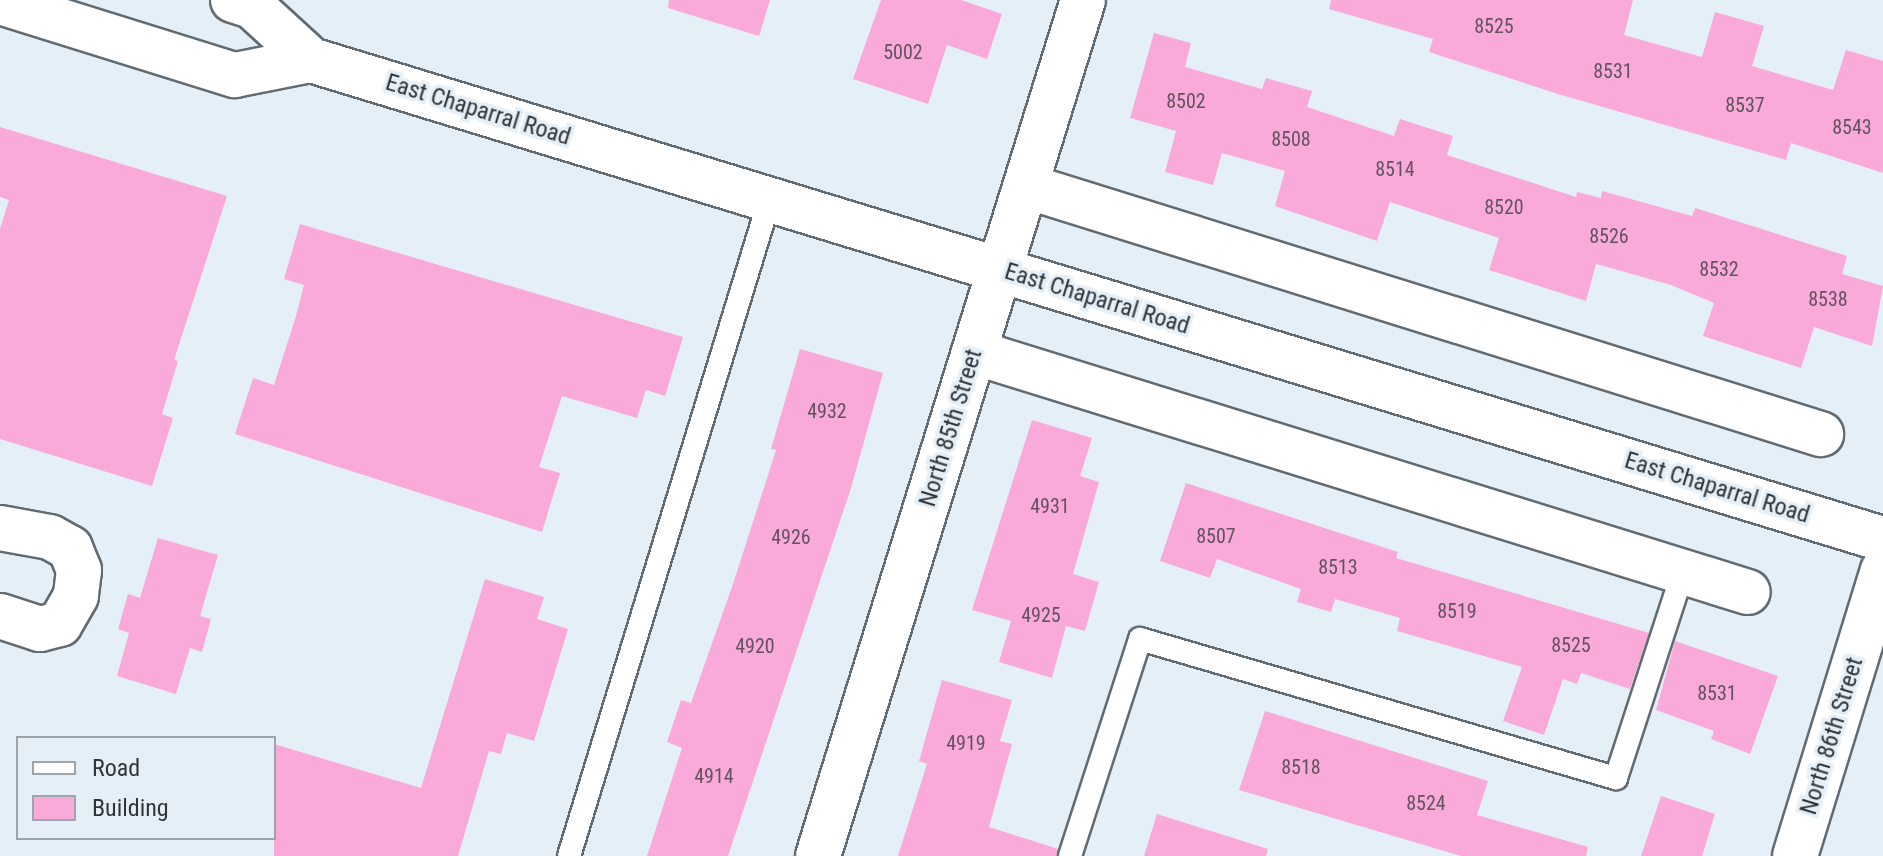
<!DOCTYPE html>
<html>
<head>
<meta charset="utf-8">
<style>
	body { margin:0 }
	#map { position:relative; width:1883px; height:856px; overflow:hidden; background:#e5eff7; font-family:"Roboto Condensed",sans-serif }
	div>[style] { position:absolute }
	.building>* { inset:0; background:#f9aad9 }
	.roads { filter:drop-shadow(2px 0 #626b71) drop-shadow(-2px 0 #626b71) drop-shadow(0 2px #626b71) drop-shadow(0 -2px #626b71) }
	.service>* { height:22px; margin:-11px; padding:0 11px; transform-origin:11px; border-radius:11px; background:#fff }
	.minor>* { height:44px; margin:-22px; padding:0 22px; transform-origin:22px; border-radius:22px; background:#fff }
	.secondary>* { height:44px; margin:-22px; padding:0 22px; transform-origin:22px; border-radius:22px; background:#fff }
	span { translate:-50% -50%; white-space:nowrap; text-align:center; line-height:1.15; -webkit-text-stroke:7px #e5eff7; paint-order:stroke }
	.number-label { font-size:20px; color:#635260 }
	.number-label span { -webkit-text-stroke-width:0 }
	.street-label { font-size:24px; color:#313538 }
	.legend { position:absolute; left:16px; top:736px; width:260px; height:104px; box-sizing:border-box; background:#e5eff7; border:2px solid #9da5ab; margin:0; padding:10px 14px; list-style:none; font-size:24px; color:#313538 }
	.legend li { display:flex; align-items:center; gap:16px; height:40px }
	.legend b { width:40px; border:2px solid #9da5ab }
</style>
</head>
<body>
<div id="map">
	<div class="building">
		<div style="clip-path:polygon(669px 0,770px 0,759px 36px,668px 8px)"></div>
		<div style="clip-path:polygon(881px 0,961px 0,1002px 14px,987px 59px,947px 45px,928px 104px,853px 79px)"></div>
		<div style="clip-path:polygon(1331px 0,1633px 0,1624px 35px,1702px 57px,1715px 12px,1764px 26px,1752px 66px,1833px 90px,1846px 50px,1883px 61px,1883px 173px,1791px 143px,1786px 160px,1558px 94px,1429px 52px,1433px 39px,1329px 9px)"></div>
		<div style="clip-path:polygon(1154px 33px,1191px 43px,1185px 67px,1262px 89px,1266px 78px,1312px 91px,1307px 107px,1394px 136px,1400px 119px,1453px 136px,1447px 155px,1576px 197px,1577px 192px,1601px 198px,1602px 191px,1692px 216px,1695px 208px,1847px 256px,1842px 274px,1883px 286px,1872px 346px,1814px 327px,1801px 368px,1703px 336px,1714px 303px,1671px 285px,1596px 264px,1586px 301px,1489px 270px,1499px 238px,1390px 202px,1377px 241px,1275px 206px,1285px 171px,1222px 153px,1213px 185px,1165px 172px,1176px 131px,1130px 118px)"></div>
		<div style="clip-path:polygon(0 127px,227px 196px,174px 360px,178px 361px,162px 414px,173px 418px,152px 486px,0 439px,0 229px,9px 200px,0 197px)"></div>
		<div style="clip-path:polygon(300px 224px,683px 337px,665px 396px,646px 390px,637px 418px,562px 396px,539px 467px,560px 473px,542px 532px,235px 434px,253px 378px,274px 385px,296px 316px,304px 285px,284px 279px)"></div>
		<div style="clip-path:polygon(800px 349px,883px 373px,851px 488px,728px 856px,647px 856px,682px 748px,667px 742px,681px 700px,691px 703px,733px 584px,776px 450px,771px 449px)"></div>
		<div style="clip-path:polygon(1032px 420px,1092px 438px,1080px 476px,1099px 482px,1073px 574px,1099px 582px,1085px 631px,1066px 626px,1052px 678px,999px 662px,1011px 621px,972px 610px)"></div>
		<div style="clip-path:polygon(1186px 483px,1398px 552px,1396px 558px,1649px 633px,1630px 689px,1581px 673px,1577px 684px,1563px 679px,1544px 735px,1503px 721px,1522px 667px,1397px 631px,1400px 618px,1335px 599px,1331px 612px,1297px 602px,1301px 589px,1217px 559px,1210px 578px,1160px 561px)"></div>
		<div style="clip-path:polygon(158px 538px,218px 555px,200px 616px,211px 619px,202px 652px,190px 648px,176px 694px,117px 676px,129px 633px,118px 629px,128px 594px,140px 598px)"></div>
		<div style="clip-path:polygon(485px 579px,544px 597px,537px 619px,568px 629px,534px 741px,507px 733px,501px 754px,489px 751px,458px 856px,274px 856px,274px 744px,421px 788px)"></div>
		<div style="clip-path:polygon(1675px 641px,1778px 676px,1750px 754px,1711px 739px,1714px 731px,1656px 710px)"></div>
		<div style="clip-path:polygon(942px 680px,1012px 700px,1000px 741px,1012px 744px,989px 827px,1058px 849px,1056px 856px,898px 856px,927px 764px,919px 761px)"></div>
		<div style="clip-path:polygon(1265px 711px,1488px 781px,1477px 815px,1588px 847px,1586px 856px,1461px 856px,1239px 790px)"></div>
		<div style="clip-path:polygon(1661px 796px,1715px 814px,1702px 856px,1641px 856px)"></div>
		<div style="clip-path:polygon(1157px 814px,1268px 849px,1266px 856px,1144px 856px)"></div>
	</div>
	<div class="roads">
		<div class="service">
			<div style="left:569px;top:856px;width:688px;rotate:-73.01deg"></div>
			<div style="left:1070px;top:856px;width:228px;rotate:-72.1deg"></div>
			<div style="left:1140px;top:639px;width:496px;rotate:16.3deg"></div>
			<div style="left:1616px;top:778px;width:217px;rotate:-72deg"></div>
		</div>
		<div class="minor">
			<div style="left:1026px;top:186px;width:833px;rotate:17.33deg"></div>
			<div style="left:974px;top:352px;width:810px;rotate:17.23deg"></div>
			<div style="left:0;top:528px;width:51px;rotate:10.2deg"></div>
			<div style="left:50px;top:537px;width:23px;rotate:29deg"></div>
			<div style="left:70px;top:548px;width:24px;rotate:68deg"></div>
			<div style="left:79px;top:570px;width:26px;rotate:97deg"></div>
			<div style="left:76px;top:596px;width:32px;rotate:120deg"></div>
			<div style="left:60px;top:624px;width:21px;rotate:166deg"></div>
			<div style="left:40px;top:629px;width:42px;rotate:-162deg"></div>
			<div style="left:818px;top:856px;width:896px;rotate:-72.8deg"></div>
			<div style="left:1795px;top:856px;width:299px;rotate:-72.9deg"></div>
		</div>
		<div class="secondary">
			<div style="left:233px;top:0;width:20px;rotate:18deg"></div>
			<div style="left:252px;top:6px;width:80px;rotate:42.5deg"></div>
			<div style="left:311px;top:60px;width:1643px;rotate:16.95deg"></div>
			<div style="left:0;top:2px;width:246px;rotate:17.3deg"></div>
			<div style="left:235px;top:75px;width:77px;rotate:-11.2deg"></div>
		</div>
	</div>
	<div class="number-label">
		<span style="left:1494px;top:26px">8525</span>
		<span style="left:903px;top:52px">5002</span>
		<span style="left:1613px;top:71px">8531</span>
		<span style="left:1186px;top:101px">8502</span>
		<span style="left:1745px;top:105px">8537</span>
		<span style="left:1852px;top:127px">8543</span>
		<span style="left:1291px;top:139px">8508</span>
		<span style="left:1395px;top:169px">8514</span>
		<span style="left:1504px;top:207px">8520</span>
		<span style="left:1609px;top:236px">8526</span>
		<span style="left:1719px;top:269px">8532</span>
		<span style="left:1828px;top:299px">8538</span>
		<span style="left:827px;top:411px">4932</span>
		<span style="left:1050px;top:506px">4931</span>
		<span style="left:1216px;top:536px">8507</span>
		<span style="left:791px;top:537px">4926</span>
		<span style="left:1338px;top:567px">8513</span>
		<span style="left:1457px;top:611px">8519</span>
		<span style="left:1041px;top:615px">4925</span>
		<span style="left:1571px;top:645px">8525</span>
		<span style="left:755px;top:646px">4920</span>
		<span style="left:1717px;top:693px">8531</span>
		<span style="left:966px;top:743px">4919</span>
		<span style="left:1301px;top:767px">8518</span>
		<span style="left:714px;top:776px">4914</span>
		<span style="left:1426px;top:803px">8524</span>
	</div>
	<div class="street-label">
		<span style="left:478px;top:110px;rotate:17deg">East Chaparral Road</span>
		<span style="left:1097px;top:299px;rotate:17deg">East Chaparral Road</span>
		<span style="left:951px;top:428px;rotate:-73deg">North 85th Street</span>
		<span style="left:1717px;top:488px;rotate:17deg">East Chaparral Road</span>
		<span style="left:1832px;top:736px;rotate:-73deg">North 86th Street</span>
	</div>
	<ul class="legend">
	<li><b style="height:10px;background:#fff"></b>Road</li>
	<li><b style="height:22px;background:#f9aad9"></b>Building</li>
	</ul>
</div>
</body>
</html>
